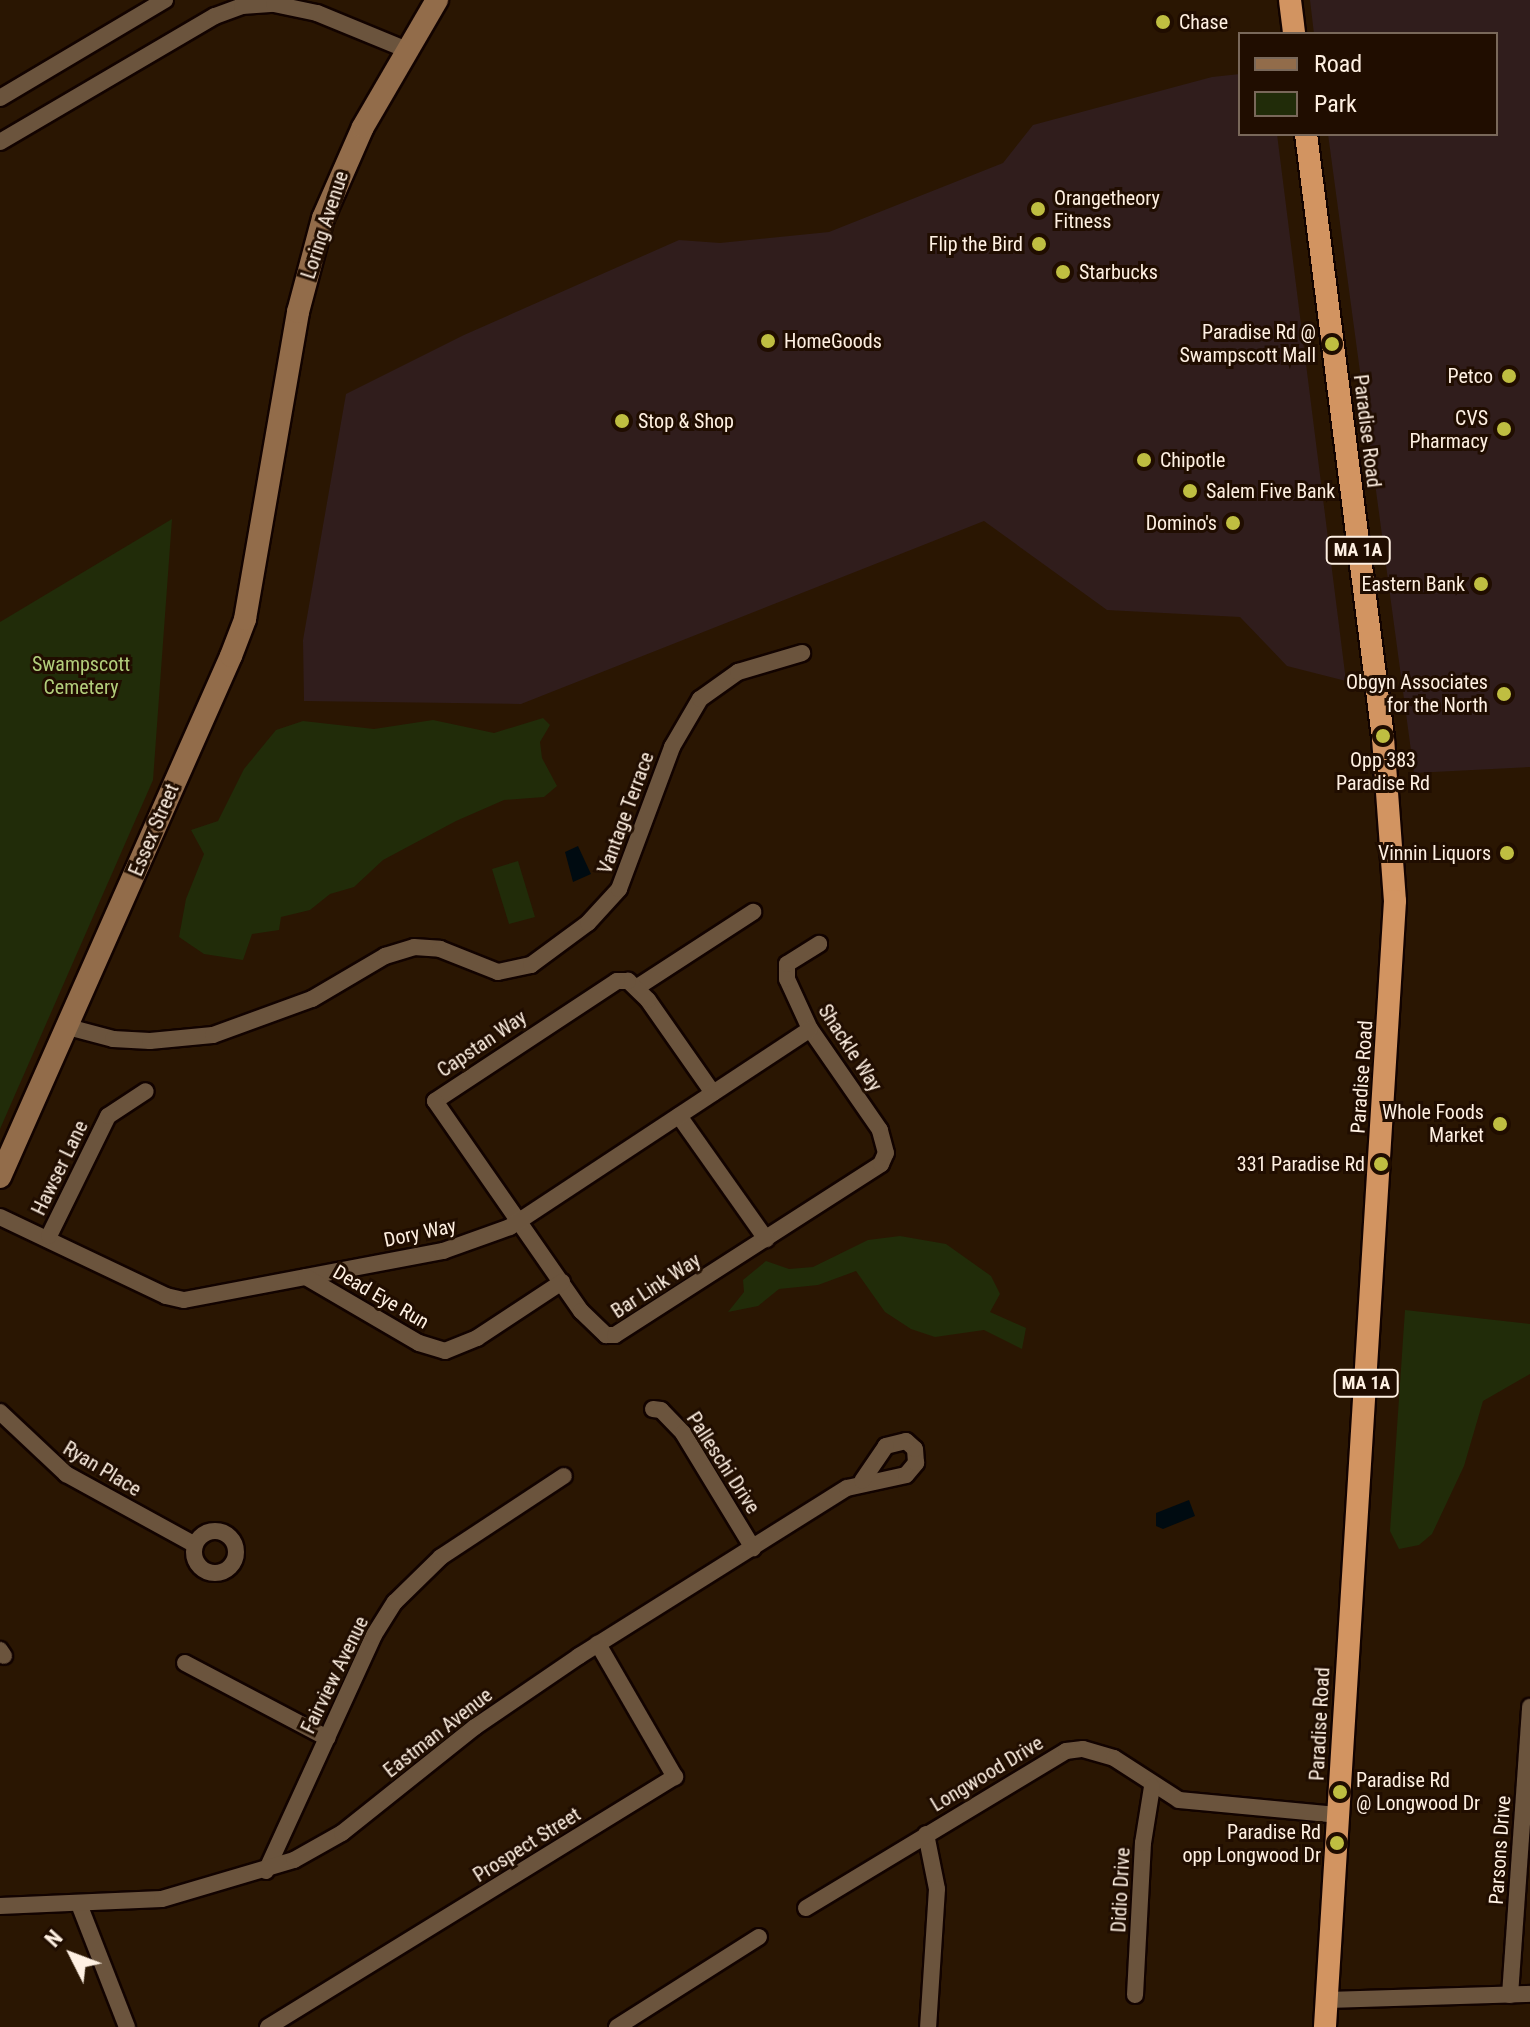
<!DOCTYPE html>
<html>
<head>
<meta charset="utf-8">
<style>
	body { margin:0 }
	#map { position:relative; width:1530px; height:2027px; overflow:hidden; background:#2a1602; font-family:"Roboto Condensed",sans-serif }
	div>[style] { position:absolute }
	.commercial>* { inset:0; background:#301d1c }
	.green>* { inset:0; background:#212c09 }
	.water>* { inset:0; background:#000b11 }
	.roads { filter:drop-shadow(2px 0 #120300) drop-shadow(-2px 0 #120300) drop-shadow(0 2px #120300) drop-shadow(0 -2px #120300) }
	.minor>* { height:16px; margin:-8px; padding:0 8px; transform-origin:8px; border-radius:8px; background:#6b543d }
	.minor>.ring { margin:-8px; padding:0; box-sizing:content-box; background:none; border:16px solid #6b543d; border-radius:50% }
	.secondary>* { height:22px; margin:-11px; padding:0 11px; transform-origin:11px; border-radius:11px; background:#926c4a }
	.trunk>* { height:22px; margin:-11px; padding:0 11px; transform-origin:11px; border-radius:11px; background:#d29461 }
	.dots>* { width:22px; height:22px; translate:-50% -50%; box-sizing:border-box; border:4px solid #200d00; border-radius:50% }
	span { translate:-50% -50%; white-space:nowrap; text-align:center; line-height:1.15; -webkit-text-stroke:6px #200d00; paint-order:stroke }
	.shield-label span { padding:2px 6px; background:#200d00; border:2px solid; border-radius:6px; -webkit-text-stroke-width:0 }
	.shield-label { font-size:18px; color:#fef0e2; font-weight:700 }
	.poi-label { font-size:20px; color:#fef0e2 }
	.left { translate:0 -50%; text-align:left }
	.right { translate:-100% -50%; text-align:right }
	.street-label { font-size:20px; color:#fef0e2 }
	.park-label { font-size:20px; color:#b2ce7b }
	.legend { position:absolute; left:1238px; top:32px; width:260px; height:104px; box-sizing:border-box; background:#200d00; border:2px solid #79685a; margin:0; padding:10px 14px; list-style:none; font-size:24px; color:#fef0e2 }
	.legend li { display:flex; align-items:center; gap:16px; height:40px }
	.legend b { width:40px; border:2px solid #79685a }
	.north { position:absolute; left:32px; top:1915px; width:80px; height:80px; -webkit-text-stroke:6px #200d00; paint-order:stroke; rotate:312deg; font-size:22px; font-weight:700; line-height:32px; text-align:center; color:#fef0e2 }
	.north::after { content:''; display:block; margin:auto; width:28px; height:36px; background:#fef0e2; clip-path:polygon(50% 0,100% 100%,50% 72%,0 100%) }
</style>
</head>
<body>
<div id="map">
	<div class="commercial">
		<div style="clip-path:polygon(1310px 0,1530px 0,1530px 767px,1414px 773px,1328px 134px,1496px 134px,1496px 34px,1314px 34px)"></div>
		<div style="clip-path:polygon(1240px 74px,1240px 134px,1277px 134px,1346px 681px,1287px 666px,1240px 617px,1107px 610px,984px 521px,521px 704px,304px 701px,303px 640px,346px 394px,464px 335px,679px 240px,720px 243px,829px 232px,1003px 163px,1033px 125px,1212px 77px)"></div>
	</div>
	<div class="green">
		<div style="clip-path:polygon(172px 519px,153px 780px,0 1129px,0 622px)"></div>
		<div style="clip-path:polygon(543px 718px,550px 725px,540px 742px,542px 758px,557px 786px,544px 797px,504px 800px,456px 821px,383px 860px,354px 887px,330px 894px,310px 910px,281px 917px,279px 930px,252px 934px,243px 960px,204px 954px,179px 937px,186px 899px,204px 854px,191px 830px,218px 821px,244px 769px,276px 730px,303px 721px,374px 729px,433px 720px,494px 733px)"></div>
		<div style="clip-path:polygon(518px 861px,535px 917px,509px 924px,492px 869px)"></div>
		<div style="clip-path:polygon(900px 1236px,946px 1244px,991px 1276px,1000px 1294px,990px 1312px,1026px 1328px,1022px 1349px,984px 1330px,935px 1337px,911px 1329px,885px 1312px,856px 1271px,818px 1285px,779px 1289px,758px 1306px,728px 1312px,744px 1292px,743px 1280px,766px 1261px,789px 1269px,813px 1267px,868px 1240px)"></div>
		<div style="clip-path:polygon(1405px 1310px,1530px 1324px,1530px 1374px,1483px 1401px,1464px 1466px,1432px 1534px,1419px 1545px,1399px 1549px,1390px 1531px)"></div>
	</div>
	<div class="water">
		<div style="clip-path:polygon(578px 846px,591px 874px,573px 882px,565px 852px)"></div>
		<div style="clip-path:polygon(1189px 1500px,1195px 1516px,1163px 1529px,1156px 1526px,1156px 1513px)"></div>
	</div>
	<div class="roads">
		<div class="minor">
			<div style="left:0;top:98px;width:192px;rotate:-30.7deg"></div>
			<div style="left:0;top:142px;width:249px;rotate:-30.4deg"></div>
			<div style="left:215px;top:16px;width:29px;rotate:-20deg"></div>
			<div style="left:242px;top:6px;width:32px;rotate:-4deg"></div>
			<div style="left:274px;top:4px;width:44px;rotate:11.8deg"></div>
			<div style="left:317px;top:13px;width:97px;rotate:22.3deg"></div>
			<div style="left:636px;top:988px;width:140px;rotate:-33deg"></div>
			<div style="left:68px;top:1027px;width:47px;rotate:14.9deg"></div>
			<div style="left:113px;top:1039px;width:37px;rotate:3deg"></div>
			<div style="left:150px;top:1041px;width:63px;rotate:-5.4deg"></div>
			<div style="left:213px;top:1035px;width:105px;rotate:-20deg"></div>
			<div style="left:312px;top:999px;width:85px;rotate:-30.5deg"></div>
			<div style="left:385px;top:956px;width:30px;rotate:-17deg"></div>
			<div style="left:414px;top:947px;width:26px;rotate:4deg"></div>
			<div style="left:440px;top:949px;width:62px;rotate:21.6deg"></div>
			<div style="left:498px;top:972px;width:34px;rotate:-12deg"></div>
			<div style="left:531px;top:965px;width:71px;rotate:-36.4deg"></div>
			<div style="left:588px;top:923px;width:46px;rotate:-47.6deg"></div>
			<div style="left:619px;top:889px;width:152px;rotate:-69.5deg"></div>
			<div style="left:672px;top:747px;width:56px;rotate:-59.7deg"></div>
			<div style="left:700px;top:699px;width:47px;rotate:-35.4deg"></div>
			<div style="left:738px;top:672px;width:67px;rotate:-16.5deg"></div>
			<div style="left:713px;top:1093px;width:113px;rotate:-125deg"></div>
			<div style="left:648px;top:1000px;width:28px;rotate:-136deg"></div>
			<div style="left:628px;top:981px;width:11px;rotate:180deg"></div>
			<div style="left:617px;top:981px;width:218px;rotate:146.6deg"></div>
			<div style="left:435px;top:1101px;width:256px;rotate:55.2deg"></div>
			<div style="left:581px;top:1311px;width:35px;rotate:44deg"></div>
			<div style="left:606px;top:1335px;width:9px"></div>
			<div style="left:615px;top:1335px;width:316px;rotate:-32.7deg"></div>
			<div style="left:881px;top:1164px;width:12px;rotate:-66deg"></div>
			<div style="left:886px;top:1153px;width:24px;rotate:-105deg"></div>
			<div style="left:880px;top:1130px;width:123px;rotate:-124.7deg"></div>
			<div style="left:810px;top:1029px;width:55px;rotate:-114.7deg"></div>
			<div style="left:787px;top:979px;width:15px;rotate:-90deg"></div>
			<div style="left:787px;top:964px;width:38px;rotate:-32deg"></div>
			<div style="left:679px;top:1116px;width:151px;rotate:54.7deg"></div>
			<div style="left:0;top:1217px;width:184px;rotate:25.4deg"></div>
			<div style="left:166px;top:1296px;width:18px;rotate:13deg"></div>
			<div style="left:184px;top:1300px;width:264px;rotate:-10.7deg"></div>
			<div style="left:443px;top:1251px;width:71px;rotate:-19.7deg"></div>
			<div style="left:510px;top:1227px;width:359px;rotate:-33.4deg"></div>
			<div style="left:49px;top:1236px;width:134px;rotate:-63.8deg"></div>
			<div style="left:108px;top:1116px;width:45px;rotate:-33.3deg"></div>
			<div style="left:306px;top:1277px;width:131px;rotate:30.3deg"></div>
			<div style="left:419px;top:1343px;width:27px;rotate:17deg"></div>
			<div style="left:445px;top:1351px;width:35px;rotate:-22deg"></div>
			<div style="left:477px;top:1338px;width:102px;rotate:-33.4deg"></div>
			<div style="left:653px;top:1409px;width:8px;rotate:7deg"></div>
			<div style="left:661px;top:1410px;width:32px;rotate:46deg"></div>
			<div style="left:683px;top:1433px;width:135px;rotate:58.7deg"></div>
			<div style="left:0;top:1412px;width:91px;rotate:43.2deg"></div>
			<div style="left:66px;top:1474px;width:147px;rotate:28.8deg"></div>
			<div class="ring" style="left:194px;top:1531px;width:26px;height:26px"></div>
			<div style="left:0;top:1650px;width:7px;rotate:56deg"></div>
			<div style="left:185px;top:1663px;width:161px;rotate:27.8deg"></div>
			<div style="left:926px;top:1834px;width:56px;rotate:78.7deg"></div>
			<div style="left:937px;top:1889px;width:138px;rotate:93.7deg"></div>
			<div style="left:266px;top:1871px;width:260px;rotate:-65.4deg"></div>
			<div style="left:374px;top:1635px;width:39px;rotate:-58deg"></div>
			<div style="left:395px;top:1602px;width:64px;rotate:-44.4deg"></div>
			<div style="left:441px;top:1557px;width:147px;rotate:-33.4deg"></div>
			<div style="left:79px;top:1904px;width:132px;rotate:68.7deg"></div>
			<div style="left:0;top:1906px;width:162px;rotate:-2.5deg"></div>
			<div style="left:162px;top:1899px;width:138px;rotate:-16.5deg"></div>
			<div style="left:294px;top:1860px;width:55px;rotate:-29.4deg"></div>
			<div style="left:342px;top:1833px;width:170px;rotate:-38.6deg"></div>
			<div style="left:475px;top:1727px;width:126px;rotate:-34.3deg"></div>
			<div style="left:579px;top:1656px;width:316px;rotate:-32.1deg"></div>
			<div style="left:847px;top:1488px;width:60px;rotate:-12.4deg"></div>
			<div style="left:906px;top:1475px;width:16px;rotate:-50deg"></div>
			<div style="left:916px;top:1463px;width:14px;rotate:-94deg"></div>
			<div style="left:915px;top:1449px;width:12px;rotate:-138deg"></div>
			<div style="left:906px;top:1441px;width:21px;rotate:166deg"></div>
			<div style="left:886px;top:1446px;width:42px;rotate:124.4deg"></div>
			<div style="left:806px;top:1908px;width:304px;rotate:-31.1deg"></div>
			<div style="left:1066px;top:1751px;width:17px;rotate:-7deg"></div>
			<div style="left:1083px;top:1749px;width:32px;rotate:16deg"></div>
			<div style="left:1114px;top:1758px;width:77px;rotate:32.9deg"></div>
			<div style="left:1179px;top:1800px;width:161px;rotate:5.4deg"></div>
			<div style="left:1135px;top:1995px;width:152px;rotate:-87deg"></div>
			<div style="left:1143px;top:1843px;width:57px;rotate:-80.9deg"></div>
			<div style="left:1510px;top:1995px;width:289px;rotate:-86deg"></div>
			<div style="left:1327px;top:2000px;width:203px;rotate:-1.7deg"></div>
			<div style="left:268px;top:2027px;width:478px;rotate:-31.6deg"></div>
			<div style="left:675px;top:1777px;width:154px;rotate:-120.1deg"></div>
			<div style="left:617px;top:2027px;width:168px;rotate:-32.4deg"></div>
		</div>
		<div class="secondary">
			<div style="left:0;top:1177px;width:570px;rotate:-66.09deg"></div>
			<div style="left:231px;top:656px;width:40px;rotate:-69deg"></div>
			<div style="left:245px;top:619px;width:312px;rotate:-80.2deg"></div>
			<div style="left:298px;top:312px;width:97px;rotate:-75.1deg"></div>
			<div style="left:323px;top:218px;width:99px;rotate:-66.3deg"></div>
			<div style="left:363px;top:127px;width:147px;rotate:-59.8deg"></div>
		</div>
		<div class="trunk">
			<div style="left:1290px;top:0;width:34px;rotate:83deg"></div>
			<div style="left:1306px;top:134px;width:609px;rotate:82.73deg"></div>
			<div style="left:1383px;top:738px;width:163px;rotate:85.8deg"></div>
			<div style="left:1395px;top:901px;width:1128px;rotate:93.56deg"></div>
		</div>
	</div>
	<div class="dots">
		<div style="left:1163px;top:22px;background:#bfbe41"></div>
		<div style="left:1038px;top:209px;background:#bfbe41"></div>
		<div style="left:1039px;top:244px;background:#bfbe41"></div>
		<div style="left:1063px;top:272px;background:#bfbe41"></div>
		<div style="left:768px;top:341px;background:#bfbe41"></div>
		<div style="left:1332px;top:344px;background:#bfbe41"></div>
		<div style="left:1509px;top:376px;background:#bfbe41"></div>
		<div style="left:622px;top:421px;background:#bfbe41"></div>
		<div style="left:1504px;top:429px;background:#bfbe41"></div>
		<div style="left:1144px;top:460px;background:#bfbe41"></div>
		<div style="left:1190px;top:491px;background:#bfbe41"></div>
		<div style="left:1233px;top:523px;background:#bfbe41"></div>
		<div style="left:1481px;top:584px;background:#bfbe41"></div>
		<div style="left:1504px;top:694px;background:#bfbe41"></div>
		<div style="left:1383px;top:736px;background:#bfbe41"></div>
		<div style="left:1507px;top:853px;background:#bfbe41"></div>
		<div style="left:1500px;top:1124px;background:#bfbe41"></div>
		<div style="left:1381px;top:1164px;background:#bfbe41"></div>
		<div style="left:1340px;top:1792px;background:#bfbe41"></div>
		<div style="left:1337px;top:1843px;background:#bfbe41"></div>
	</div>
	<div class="shield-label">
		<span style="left:1358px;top:550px">MA 1A</span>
		<span style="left:1366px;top:1383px">MA 1A</span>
	</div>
	<div class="poi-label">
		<span class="left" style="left:1179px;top:22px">Chase</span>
		<span class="left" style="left:1054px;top:210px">Orangetheory<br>Fitness</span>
		<span class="right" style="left:1023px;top:244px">Flip the Bird</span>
		<span class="left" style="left:1079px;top:272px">Starbucks</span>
		<span class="right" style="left:1316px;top:344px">Paradise Rd @<br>Swampscott Mall</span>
		<span class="left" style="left:784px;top:341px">HomeGoods</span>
		<span class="right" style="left:1493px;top:376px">Petco</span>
		<span class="right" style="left:1488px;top:430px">CVS<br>Pharmacy</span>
		<span class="left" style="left:638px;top:421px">Stop &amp; Shop</span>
		<span class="left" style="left:1160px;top:460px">Chipotle</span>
		<span class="left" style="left:1206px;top:491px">Salem Five Bank</span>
		<span class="right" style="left:1217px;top:523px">Domino's</span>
		<span class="right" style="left:1465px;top:584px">Eastern Bank</span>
		<span class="right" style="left:1488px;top:694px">Obgyn Associates<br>for the North</span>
		<span style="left:1383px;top:772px">Opp 383<br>Paradise Rd</span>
		<span class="right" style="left:1491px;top:853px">Vinnin Liquors</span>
		<span class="right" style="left:1484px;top:1124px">Whole Foods<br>Market</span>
		<span class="right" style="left:1365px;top:1164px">331 Paradise Rd</span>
		<span class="left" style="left:1356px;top:1792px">Paradise Rd<br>@ Longwood Dr</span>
		<span class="right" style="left:1321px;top:1844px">Paradise Rd<br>opp Longwood Dr</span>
	</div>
	<div class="street-label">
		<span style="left:325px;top:225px;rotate:-72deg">Loring Avenue</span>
		<span style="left:1367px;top:431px;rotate:83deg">Paradise Road</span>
		<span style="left:626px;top:813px;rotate:-70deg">Vantage Terrace</span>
		<span style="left:154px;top:830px;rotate:-67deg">Essex Street</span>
		<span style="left:482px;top:1044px;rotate:-34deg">Capstan Way</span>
		<span style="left:850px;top:1048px;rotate:57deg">Shackle Way</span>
		<span style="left:1362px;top:1077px;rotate:-86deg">Paradise Road</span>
		<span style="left:60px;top:1168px;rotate:-64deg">Hawser Lane</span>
		<span style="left:420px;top:1233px;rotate:-12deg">Dory Way</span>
		<span style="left:656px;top:1286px;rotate:-33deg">Bar Link Way</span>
		<span style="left:381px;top:1297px;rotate:30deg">Dead Eye Run</span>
		<span style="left:723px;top:1463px;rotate:57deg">Palleschi Drive</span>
		<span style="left:102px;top:1469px;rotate:31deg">Ryan Place</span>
		<span style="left:335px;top:1675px;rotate:-64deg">Fairview Avenue</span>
		<span style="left:1320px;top:1724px;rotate:-87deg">Paradise Road</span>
		<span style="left:438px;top:1733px;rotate:-38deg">Eastman Avenue</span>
		<span style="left:987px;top:1774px;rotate:-31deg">Longwood Drive</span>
		<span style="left:527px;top:1845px;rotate:-32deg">Prospect Street</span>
		<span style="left:1500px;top:1850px;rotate:-86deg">Parsons Drive</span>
		<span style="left:1121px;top:1890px;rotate:-87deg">Didio Drive</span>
	</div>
	<div class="park-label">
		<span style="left:81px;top:676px">Swampscott<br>Cemetery</span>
	</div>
	<ul class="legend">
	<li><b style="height:10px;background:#926c4a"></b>Road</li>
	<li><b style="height:22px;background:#212c09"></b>Park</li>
	</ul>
	<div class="north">N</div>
</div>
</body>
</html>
